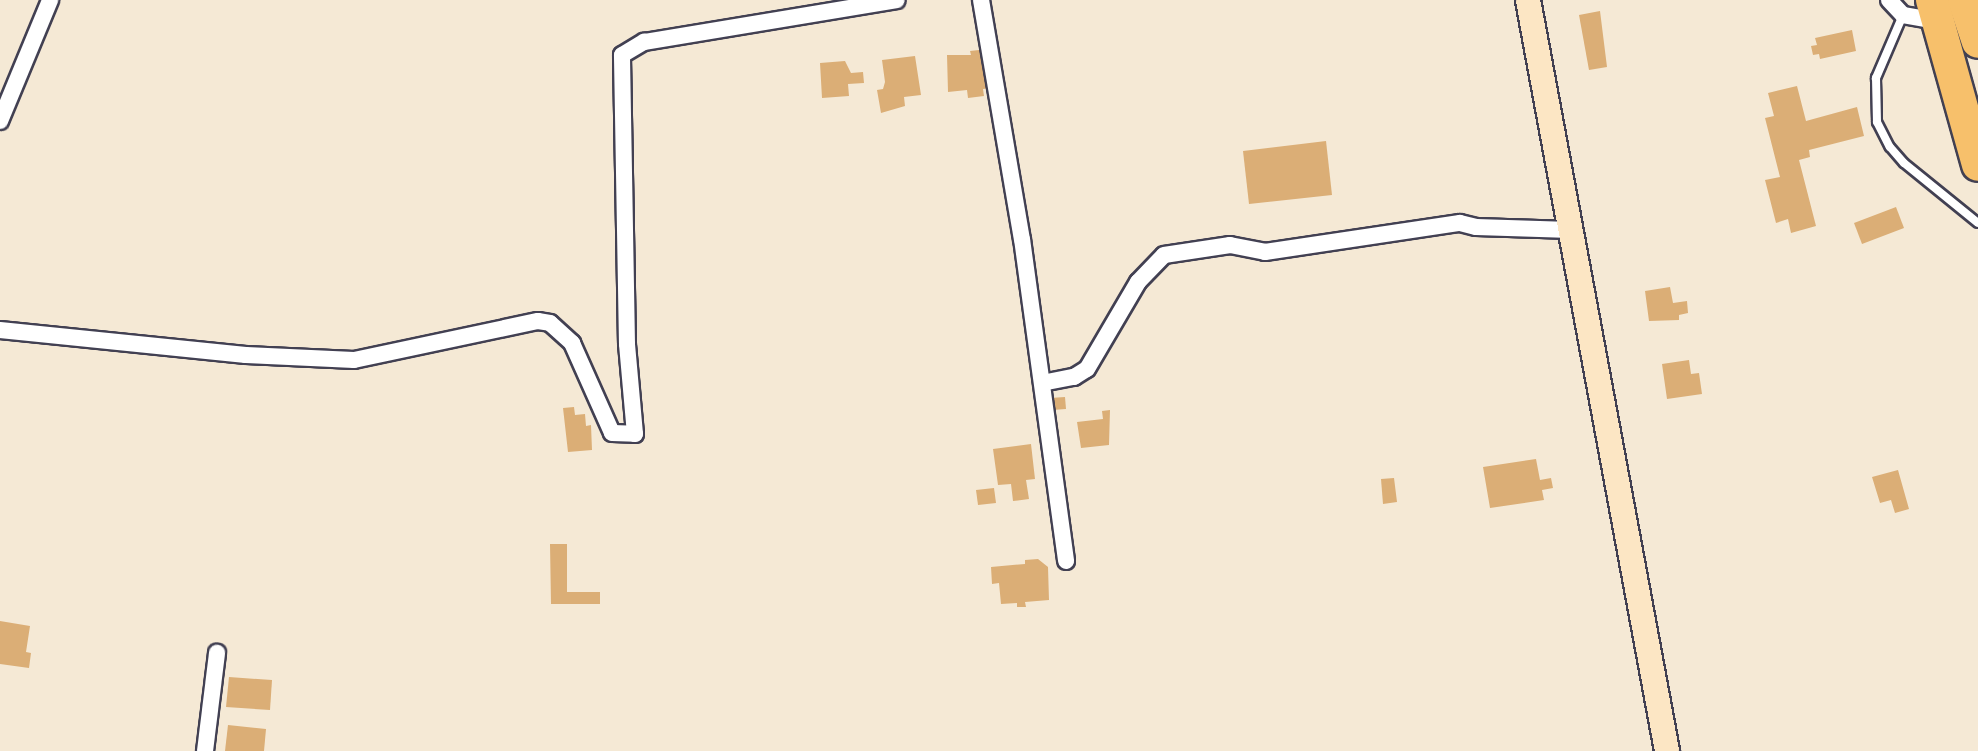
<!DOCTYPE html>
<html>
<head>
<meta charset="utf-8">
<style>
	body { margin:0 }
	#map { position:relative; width:1978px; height:751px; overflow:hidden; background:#f5e9d5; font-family:Mynerve,sans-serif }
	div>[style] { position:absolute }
	.building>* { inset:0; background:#dbae76 }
	.roads { filter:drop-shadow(2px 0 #424052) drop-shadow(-2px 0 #424052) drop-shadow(0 2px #424052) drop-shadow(0 -2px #424052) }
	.lane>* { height:8px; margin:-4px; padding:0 4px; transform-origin:4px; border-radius:4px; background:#fff }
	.street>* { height:16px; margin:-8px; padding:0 8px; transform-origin:8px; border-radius:8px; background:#fff }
	.secondary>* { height:24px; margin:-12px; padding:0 12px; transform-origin:12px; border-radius:12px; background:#fce6c4 }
	.highway>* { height:32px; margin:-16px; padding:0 16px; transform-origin:16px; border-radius:16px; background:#f7c06b }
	span { translate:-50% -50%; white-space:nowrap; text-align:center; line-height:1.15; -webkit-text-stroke:7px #f7f3e8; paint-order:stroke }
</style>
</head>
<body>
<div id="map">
	<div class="building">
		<div style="clip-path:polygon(1600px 11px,1607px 67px,1589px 70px,1579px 15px)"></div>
		<div style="clip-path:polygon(1852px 30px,1856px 51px,1820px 59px,1819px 54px,1813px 55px,1811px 46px,1817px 45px,1815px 38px)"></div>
		<div style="clip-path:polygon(988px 49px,992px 88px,983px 89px,984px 96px,968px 98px,967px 90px,948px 92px,947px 55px,971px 55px,970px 51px)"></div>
		<div style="clip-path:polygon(915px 56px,921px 95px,904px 97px,905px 106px,881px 113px,877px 90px,883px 89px,885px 82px,882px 60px)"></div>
		<div style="clip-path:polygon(845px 61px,851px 73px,863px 72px,864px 83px,848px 84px,849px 96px,822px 98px,820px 63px)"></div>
		<div style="clip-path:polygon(1797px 86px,1806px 121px,1857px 107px,1864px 136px,1809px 150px,1810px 157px,1799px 160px,1816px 226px,1791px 233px,1788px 219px,1776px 223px,1765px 180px,1780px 177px,1765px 118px,1774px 116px,1768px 93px)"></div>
		<div style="clip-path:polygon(1326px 141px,1332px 195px,1249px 204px,1243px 151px)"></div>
		<div style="clip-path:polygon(1896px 207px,1904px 228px,1862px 244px,1854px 223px)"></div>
		<div style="clip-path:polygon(1670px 287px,1673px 303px,1687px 301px,1688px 313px,1679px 315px,1679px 320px,1649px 321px,1645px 291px)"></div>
		<div style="clip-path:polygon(1689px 360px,1691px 374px,1699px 373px,1702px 394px,1667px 399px,1662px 364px)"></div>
		<div style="clip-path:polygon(1065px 397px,1066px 409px,1052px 410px,1050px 398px)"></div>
		<div style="clip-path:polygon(574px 407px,575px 415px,585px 414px,586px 426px,591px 425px,592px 450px,568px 452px,563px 408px)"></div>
		<div style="clip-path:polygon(1110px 410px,1109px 445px,1081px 448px,1077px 422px,1103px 419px,1102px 411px)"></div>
		<div style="clip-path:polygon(1031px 444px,1035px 479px,1026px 480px,1029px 499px,1013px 501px,1011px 484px,998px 485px,993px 449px)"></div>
		<div style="clip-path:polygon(1536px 459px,1540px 480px,1551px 478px,1553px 488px,1542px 490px,1544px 500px,1490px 508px,1483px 467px)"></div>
		<div style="clip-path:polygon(1898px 470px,1909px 509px,1895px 513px,1891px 500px,1880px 503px,1872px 477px)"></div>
		<div style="clip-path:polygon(1394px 478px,1397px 502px,1383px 504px,1381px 479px)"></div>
		<div style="clip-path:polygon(994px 488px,996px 503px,978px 505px,976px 490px)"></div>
		<div style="clip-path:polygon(550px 544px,567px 544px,567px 592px,600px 592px,600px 604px,551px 604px)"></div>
		<div style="clip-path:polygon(1038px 559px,1048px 567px,1049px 600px,1025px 602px,1026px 607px,1017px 607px,1017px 603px,1001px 604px,999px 583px,992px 584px,991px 567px,1025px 564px,1025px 560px)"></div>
		<div style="clip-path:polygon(0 621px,30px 626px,26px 652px,31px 653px,29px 668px,0 664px)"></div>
		<div style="clip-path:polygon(229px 677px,272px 680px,270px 710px,226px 707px)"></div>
		<div style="clip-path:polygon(228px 725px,266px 729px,264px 751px,225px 751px)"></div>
	</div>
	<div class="roads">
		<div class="lane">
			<div style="left:1903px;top:15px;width:69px;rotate:113.2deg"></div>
			<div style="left:1876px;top:78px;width:44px;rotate:88.7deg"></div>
			<div style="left:1877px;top:122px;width:28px;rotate:63deg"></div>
			<div style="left:1890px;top:147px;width:21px;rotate:49deg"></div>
			<div style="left:1904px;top:163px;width:95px;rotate:39deg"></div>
		</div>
		<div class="street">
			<div style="left:981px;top:0;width:242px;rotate:80.3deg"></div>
			<div style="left:1022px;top:239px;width:325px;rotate:82.2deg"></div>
			<div style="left:1889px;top:0;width:21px;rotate:47deg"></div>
			<div style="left:1903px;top:15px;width:36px;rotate:10deg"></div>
			<div style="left:0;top:121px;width:131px;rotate:-67.5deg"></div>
			<div style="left:0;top:330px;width:247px;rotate:5.8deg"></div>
			<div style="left:246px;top:355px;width:108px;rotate:2.7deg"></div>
			<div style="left:354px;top:360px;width:188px;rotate:-12deg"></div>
			<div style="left:538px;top:321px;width:12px;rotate:9deg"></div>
			<div style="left:550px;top:323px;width:30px;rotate:42deg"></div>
			<div style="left:572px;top:343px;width:98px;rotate:66deg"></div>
			<div style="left:612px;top:433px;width:23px;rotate:2deg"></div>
			<div style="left:635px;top:434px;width:90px;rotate:-95.1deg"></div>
			<div style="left:627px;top:344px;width:289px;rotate:-91deg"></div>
			<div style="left:622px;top:55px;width:26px;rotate:-31deg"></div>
			<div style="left:644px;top:42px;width:256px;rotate:-9.4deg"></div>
			<div style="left:1042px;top:383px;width:33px;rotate:-11deg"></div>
			<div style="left:1074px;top:377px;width:15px;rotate:-32deg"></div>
			<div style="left:1087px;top:369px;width:101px;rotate:-59.6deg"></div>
			<div style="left:1138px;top:282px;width:37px;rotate:-46deg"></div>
			<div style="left:1164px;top:255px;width:67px;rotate:-8.6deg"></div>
			<div style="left:1230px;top:245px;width:36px;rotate:11deg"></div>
			<div style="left:1265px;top:252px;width:197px;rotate:-8.5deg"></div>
			<div style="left:1460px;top:223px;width:16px;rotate:14deg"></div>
			<div style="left:1476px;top:227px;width:95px;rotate:1.8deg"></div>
			<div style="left:205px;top:751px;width:99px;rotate:-83deg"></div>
		</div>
		<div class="secondary">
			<div style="left:1528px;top:0;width:764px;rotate:79.51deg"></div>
		</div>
		<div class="highway">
			<div style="left:1932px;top:0;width:171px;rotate:74.4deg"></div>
			<div style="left:1964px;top:0;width:44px;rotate:71.6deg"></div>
		</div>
	</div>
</div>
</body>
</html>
